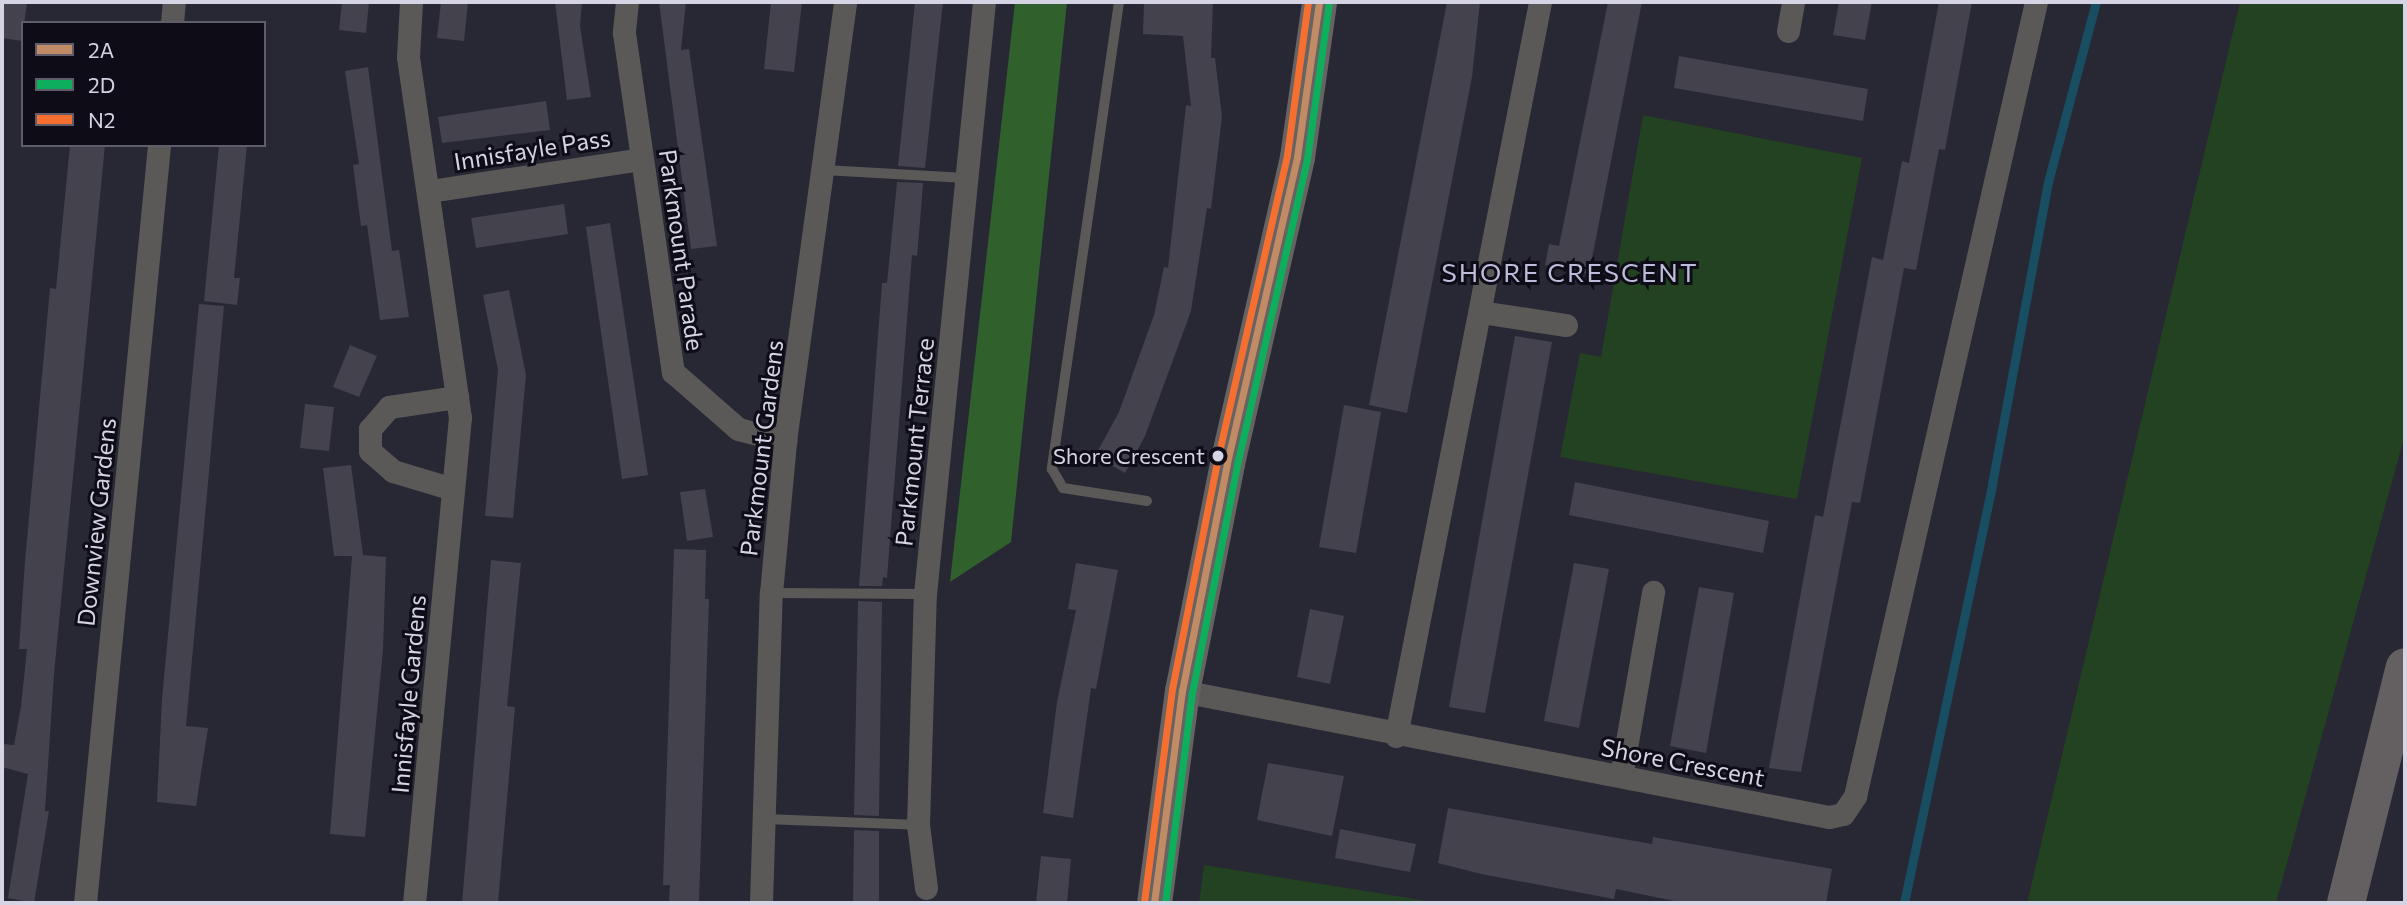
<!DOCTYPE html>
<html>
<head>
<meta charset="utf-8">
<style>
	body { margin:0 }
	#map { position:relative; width:2407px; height:905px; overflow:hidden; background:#282734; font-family:Commissioner,sans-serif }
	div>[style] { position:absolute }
	.green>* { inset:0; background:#234221 }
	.forest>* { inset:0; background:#30612d }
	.stream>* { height:9px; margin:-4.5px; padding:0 4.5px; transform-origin:4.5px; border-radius:4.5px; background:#194d62 }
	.building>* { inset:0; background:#43424d }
	.service>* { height:10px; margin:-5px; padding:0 5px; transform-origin:5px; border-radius:5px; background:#5b5958 }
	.minor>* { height:23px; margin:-11.5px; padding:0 11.5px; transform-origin:11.5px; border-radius:11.5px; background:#5b5958 }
	.primary>* { height:35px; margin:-17.5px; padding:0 17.5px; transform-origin:17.5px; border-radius:17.5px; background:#666362 }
	.motorway>* { height:38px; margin:-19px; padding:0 19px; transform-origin:19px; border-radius:19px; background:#646061 }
	.bus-1>* { height:7px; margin:-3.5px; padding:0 3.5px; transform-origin:3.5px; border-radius:3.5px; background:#c18c65 }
	.bus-2>* { height:7px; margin:-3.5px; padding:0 3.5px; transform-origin:3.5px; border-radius:3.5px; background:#0daf5c }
	.bus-3>* { height:7px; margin:-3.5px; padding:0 3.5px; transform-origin:3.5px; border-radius:3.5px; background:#f46f30 }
	.dots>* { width:19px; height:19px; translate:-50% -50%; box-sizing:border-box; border:4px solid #0e0d17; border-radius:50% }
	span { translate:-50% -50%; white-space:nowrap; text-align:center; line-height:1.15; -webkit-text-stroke:6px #0e0d17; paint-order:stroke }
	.bus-label { font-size:22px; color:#d5d4e4 }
	.right { translate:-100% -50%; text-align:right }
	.street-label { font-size:24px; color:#d5d4e4 }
	.neighbourhood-label { font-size:26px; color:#bebcdb; letter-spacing:2px }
	.frame { position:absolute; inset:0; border:4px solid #d5d4e4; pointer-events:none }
	.legend { position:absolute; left:21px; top:21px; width:245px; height:126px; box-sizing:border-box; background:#0e0d17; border:2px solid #5e5d69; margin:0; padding:9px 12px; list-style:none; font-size:21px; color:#d5d4e4 }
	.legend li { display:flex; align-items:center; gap:14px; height:35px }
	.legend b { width:35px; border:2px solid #5e5d69 }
</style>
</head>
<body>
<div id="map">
	<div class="green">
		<div style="clip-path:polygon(2240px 2px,2405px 2px,2405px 434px,2276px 903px,2027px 903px)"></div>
		<div style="clip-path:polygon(1643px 115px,1862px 158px,1797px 499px,1560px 457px,1580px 353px,1601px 357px)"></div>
		<div style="clip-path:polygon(1204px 865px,1440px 903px,1199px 903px)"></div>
	</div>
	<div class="forest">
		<div style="clip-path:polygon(1015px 2px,1067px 2px,1011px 542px,950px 582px)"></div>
	</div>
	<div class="stream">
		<div style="left:1904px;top:903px;width:428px;rotate:-78.1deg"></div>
		<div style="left:1992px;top:484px;width:307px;rotate:-79.5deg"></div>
		<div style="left:2048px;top:182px;width:186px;rotate:-75.1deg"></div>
	</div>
	<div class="building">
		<div style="clip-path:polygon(2px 2px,27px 2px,22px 41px,2px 38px)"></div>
		<div style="clip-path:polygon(342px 2px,369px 2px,366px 33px,339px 30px)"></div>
		<div style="clip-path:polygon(441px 2px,468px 2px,464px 41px,437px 38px)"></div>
		<div style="clip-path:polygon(555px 2px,582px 2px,580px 26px,591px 97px,567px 100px)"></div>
		<div style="clip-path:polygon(659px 2px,686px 2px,681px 50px,689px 49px,717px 246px,691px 249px)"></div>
		<div style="clip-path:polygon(771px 2px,802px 2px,794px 72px,764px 69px)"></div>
		<div style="clip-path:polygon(915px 2px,943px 2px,925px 168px,898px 166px)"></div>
		<div style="clip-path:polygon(1144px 2px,1213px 2px,1211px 58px,1215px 58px,1222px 117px,1211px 209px,1207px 208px,1191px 311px,1145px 436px,1125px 473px,1095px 456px,1119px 412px,1154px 315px,1164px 267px,1168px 268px,1186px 105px,1191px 106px,1183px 36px,1143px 34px)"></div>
		<div style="clip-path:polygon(1447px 2px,1480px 2px,1472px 77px,1407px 413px,1369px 405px)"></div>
		<div style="clip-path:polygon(1608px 2px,1642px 2px,1589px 274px,1545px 265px,1549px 244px,1559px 246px)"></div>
		<div style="clip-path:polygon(1839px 2px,1872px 2px,1865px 40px,1833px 35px)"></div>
		<div style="clip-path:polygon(1939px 2px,1972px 2px,1945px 150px,1939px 149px,1916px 270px,1904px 268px,1860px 503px,1852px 502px,1801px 772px,1769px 768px,1815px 515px,1823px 517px,1872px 257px,1883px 260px,1902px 161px,1909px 163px)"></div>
		<div style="clip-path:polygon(1679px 56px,1868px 89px,1863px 121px,1674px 88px)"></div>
		<div style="clip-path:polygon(368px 67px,392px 251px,399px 250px,409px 317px,380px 320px,367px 225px,361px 226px,353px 165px,359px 164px,345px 71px)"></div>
		<div style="clip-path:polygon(546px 101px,550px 130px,442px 143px,438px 117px)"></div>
		<div style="clip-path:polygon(70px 145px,105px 145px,54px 674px,45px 811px,49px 811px,34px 903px,8px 898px,28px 774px,2px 767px,4px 744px,14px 745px,21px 706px,27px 649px,19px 649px,25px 561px,50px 288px,56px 289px)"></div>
		<div style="clip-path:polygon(219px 145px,247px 145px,234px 278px,240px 278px,237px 305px,204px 301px)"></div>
		<div style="clip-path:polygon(897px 182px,923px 183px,920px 222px,917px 256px,912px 255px,887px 578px,883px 577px,882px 586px,859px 586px,882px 283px,887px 283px)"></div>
		<div style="clip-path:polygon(564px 204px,568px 234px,476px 248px,471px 218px)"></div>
		<div style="clip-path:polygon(610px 223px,648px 475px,622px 479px,586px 227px)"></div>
		<div style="clip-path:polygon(509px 290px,526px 375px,513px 518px,485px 516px,498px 370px,483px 295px)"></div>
		<div style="clip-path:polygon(199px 304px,224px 306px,186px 726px,208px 728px,196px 806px,157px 802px,162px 699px)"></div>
		<div style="clip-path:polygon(1515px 336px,1552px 342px,1485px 713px,1449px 707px)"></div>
		<div style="clip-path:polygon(350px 345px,377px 356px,359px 397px,333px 387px)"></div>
		<div style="clip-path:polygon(305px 404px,334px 407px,329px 451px,300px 448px)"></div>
		<div style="clip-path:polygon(1344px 405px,1381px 412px,1356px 553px,1319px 547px)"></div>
		<div style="clip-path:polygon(351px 465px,363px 555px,386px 557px,383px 650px,365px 837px,330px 834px,352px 556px,334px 556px,323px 468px)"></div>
		<div style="clip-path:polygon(1575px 482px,1769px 521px,1763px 553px,1569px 515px)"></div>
		<div style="clip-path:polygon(705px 489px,713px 537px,687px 541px,680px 492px)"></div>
		<div style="clip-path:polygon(674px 549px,706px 550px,705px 599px,709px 599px,699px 903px,669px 903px,670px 885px,663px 885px)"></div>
		<div style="clip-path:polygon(491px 560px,521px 563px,507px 706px,515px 707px,498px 903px,462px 903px)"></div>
		<div style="clip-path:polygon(1076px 563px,1118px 570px,1096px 689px,1091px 688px,1073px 818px,1043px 813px,1057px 702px,1076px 610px,1068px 609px)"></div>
		<div style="clip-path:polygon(1574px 563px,1609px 569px,1579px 728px,1544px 721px)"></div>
		<div style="clip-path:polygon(1699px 587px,1734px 593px,1706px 753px,1670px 746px)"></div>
		<div style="clip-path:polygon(858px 601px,882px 602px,879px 816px,854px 815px)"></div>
		<div style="clip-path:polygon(1310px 609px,1344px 616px,1330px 684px,1297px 677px)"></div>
		<div style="clip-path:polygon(1268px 763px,1344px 776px,1332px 836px,1257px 820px)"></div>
		<div style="clip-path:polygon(1448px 808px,1652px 844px,1653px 837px,1832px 869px,1826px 903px,1684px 903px,1616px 889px,1614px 899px,1481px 874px,1438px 863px)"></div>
		<div style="clip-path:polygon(1340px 829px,1416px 844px,1410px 872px,1335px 858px)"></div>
		<div style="clip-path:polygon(854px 830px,879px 831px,879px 903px,853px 903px)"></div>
		<div style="clip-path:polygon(1041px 856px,1071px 859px,1067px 903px,1036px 903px)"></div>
	</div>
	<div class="service">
		<div style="left:1119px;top:2px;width:472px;rotate:98.2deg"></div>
		<div style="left:1052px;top:469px;width:22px;rotate:60deg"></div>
		<div style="left:1063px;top:488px;width:85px;rotate:8.8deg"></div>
		<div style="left:824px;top:170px;width:142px;rotate:3.2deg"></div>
		<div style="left:771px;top:593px;width:154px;rotate:0.4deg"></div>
		<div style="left:765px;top:819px;width:153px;rotate:2.2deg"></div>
	</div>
	<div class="minor">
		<div style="left:411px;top:2px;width:55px;rotate:93.1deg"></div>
		<div style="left:408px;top:57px;width:364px;rotate:81.8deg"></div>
		<div style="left:460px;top:417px;width:488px;rotate:95.4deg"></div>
		<div style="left:627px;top:2px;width:31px;rotate:96deg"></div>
		<div style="left:624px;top:33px;width:343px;rotate:81.8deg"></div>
		<div style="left:673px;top:372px;width:86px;rotate:41.2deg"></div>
		<div style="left:738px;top:429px;width:49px;rotate:14.3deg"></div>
		<div style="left:172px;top:23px;width:21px;rotate:-85deg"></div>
		<div style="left:1788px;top:31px;width:29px;rotate:-80deg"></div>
		<div style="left:430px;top:191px;width:214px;rotate:-8.6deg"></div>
		<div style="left:1481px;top:312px;width:86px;rotate:8.7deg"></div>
		<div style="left:453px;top:489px;width:63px;rotate:-163.3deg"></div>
		<div style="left:393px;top:471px;width:30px;rotate:-139deg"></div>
		<div style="left:370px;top:451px;width:22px;rotate:-90deg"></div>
		<div style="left:370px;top:429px;width:29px;rotate:-49deg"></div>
		<div style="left:389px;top:407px;width:69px;rotate:-8.4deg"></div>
		<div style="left:1182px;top:691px;width:659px;rotate:11.02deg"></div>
		<div style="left:1829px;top:817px;width:14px;rotate:-12deg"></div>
		<div style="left:1843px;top:814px;width:22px;rotate:-56deg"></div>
		<div style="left:1855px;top:796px;width:814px;rotate:-77.16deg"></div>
		<div style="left:1396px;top:736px;width:748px;rotate:-78.9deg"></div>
		<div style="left:1621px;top:776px;width:187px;rotate:-80.1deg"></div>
		<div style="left:926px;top:888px;width:64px;rotate:-97.2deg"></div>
		<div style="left:918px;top:825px;width:231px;rotate:-88.3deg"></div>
		<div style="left:925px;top:594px;width:595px;rotate:-84.31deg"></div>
		<div style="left:85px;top:903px;width:762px;rotate:-84.42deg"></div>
		<div style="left:761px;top:903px;width:310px;rotate:-88.2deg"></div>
		<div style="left:771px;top:593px;width:153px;rotate:-84.7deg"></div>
		<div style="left:785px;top:441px;width:443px;rotate:-82.2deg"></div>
	</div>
	<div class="primary">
		<div style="left:1154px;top:903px;width:214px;rotate:-82.5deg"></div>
		<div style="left:1182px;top:691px;width:232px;rotate:-78.8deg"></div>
		<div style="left:1227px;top:463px;width:314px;rotate:-77.1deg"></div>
		<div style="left:1297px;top:157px;width:157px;rotate:-81.9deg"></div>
	</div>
	<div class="motorway">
		<div style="left:2346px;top:903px;width:243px;rotate:-76deg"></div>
	</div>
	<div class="bus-1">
		<div style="left:1154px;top:903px;width:214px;rotate:-82.5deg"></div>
		<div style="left:1182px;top:691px;width:232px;rotate:-78.8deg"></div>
		<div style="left:1227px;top:463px;width:314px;rotate:-77.1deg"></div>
		<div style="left:1297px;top:157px;width:157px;rotate:-81.9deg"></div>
	</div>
	<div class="bus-2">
		<div style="left:1165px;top:903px;width:212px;rotate:-82.7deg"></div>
		<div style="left:1192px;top:693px;width:232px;rotate:-78.8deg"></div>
		<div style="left:1237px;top:465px;width:314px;rotate:-77.1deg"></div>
		<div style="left:1307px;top:159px;width:158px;rotate:-82deg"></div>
	</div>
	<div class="bus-3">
		<div style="left:1144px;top:902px;width:215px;rotate:-82.5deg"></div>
		<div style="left:1172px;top:689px;width:232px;rotate:-78.8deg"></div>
		<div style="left:1217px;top:461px;width:314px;rotate:-77.1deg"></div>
		<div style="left:1287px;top:155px;width:154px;rotate:-82.2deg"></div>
	</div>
	<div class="dots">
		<div style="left:1218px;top:456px;background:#d5d4e4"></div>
	</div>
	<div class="bus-label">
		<span class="right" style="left:1205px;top:456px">Shore Crescent</span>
	</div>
	<div class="street-label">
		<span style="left:532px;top:149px;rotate:-9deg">Innisfayle Pass</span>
		<span style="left:682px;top:250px;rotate:82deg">Parkmount Parade</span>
		<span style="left:914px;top:442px;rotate:-84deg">Parkmount Terrace</span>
		<span style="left:761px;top:448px;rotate:-83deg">Parkmount Gardens</span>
		<span style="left:96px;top:522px;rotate:-84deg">Downview Gardens</span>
		<span style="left:408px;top:694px;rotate:-85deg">Innisfayle Gardens</span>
		<span style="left:1683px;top:762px;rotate:11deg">Shore Crescent</span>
	</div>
	<div class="neighbourhood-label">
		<span style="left:1570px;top:272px">SHORE CRESCENT</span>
	</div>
	<div class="frame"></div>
	<ul class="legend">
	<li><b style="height:9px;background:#c18c65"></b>2A</li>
	<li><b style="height:9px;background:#0daf5c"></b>2D</li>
	<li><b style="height:9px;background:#f46f30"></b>N2</li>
	</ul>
</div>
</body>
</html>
